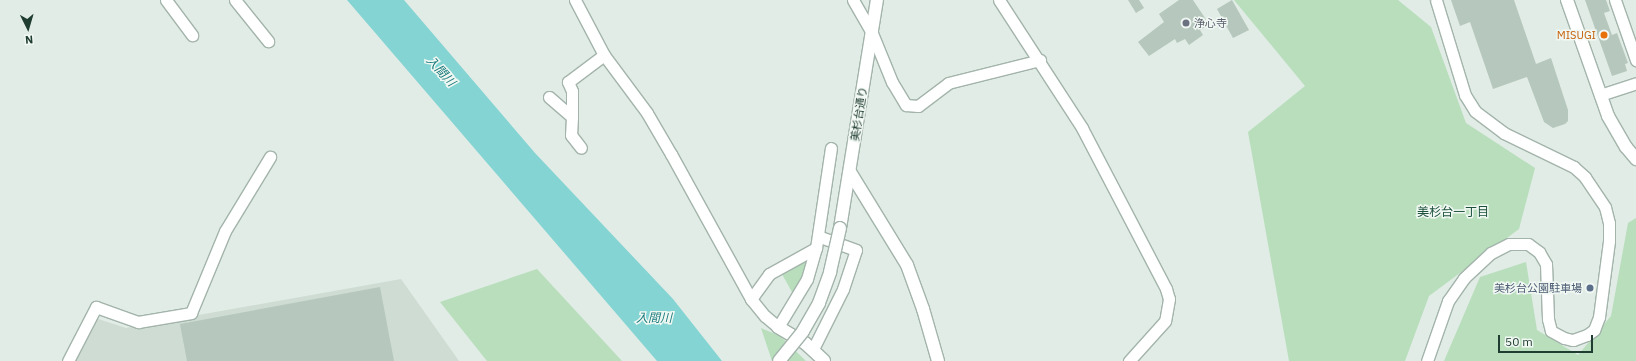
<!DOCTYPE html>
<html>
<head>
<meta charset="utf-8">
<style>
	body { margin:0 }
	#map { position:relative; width:1636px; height:361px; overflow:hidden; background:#e0ece5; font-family:"IBM Plex Sans","Noto Sans JP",sans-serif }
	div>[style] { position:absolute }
	.built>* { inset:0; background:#cedcd4 }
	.green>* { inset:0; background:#b8debc }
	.water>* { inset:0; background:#85d4d4 }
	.building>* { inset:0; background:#b6c7bd }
	.roads { filter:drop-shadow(1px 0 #a3b4ab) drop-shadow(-1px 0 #a3b4ab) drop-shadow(0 1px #a3b4ab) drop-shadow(0 -1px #a3b4ab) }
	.minor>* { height:11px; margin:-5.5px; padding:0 5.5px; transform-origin:5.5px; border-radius:5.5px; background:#fff }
	.tertiary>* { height:12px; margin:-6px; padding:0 6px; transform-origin:6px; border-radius:6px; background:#fff }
	.bridges { filter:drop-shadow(1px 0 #a3b4ab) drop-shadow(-1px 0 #a3b4ab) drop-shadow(0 1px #a3b4ab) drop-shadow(0 -1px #a3b4ab) }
	.tertiary-bridge>* { height:12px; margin:-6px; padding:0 6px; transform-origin:6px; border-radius:6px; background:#fff }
	.dots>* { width:11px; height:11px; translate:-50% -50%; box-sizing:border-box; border:2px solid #f1f8f3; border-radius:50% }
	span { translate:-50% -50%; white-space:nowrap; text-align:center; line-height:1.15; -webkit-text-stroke:3px #f1f8f3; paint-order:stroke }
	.worship-label { font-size:11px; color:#5b616d }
	.left { translate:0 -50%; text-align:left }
	.food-label { font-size:11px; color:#c56008 }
	.right { translate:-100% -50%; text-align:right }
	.street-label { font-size:11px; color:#203d31 }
	.service-label { font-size:11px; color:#4e5e75 }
	.water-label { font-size:12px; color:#187a7c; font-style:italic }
	.neighbourhood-label { font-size:12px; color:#1b503b }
	.north { position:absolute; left:8px; top:8px; width:40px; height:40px; -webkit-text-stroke:3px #f1f8f3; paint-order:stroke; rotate:175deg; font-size:11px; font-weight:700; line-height:16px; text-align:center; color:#203d31 }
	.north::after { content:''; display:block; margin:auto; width:14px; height:18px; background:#203d31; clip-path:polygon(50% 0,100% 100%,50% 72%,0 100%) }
	.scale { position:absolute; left:1498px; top:335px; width:95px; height:18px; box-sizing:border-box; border:2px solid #203d31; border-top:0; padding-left:5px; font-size:12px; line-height:14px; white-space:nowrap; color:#203d31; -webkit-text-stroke:3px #f1f8f3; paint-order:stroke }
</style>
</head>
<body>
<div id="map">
	<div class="built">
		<div style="clip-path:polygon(401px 279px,459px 361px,69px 361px,92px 317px,126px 328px)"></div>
	</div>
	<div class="green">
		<div style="clip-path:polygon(1234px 0,1398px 0,1431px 27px,1466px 123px,1535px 168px,1519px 229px,1429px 296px,1405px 361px,1289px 361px,1248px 132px,1305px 86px)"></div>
		<div style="clip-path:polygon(1636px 218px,1636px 361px,1444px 361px,1480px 277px,1526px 262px,1537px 330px,1578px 355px,1611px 316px,1628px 223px)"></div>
		<div style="clip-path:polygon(810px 258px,793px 294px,782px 274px)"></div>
		<div style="clip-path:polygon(537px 269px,622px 361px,487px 361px,440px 302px)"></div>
		<div style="clip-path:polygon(761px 328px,780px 336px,806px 361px,772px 361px)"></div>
	</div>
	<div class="water">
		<div style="clip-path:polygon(347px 0,404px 0,535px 153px,673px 299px,722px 361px,657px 361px)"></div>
	</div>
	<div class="building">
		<div style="clip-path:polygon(1128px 0,1139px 0,1144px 8px,1136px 13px)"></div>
		<div style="clip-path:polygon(1179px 0,1193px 0,1209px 24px,1200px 30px,1203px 35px,1189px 45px,1185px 39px,1177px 43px,1175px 39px,1149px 56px,1138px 42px,1164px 22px,1159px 14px)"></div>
		<div style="clip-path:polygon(1232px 0,1249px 30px,1233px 38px,1217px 9px)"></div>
		<div style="clip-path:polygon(1451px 0,1514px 0,1536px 64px,1551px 58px,1568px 110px,1568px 121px,1565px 124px,1553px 128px,1544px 122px,1527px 77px,1493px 89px,1470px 22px,1460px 26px)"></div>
		<div style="clip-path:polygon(1585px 0,1606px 0,1610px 11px,1604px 13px,1612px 35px,1617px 33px,1628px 63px,1625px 64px,1627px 71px,1612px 76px)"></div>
		<div style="clip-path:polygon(380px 287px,394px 361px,187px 361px,180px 324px)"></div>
	</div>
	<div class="roads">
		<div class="minor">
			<div style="left:166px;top:0;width:44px;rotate:53.4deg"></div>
			<div style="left:235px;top:0;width:53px;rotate:51.2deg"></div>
			<div style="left:575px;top:0;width:62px;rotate:62.2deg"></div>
			<div style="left:604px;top:55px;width:72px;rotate:53.4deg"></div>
			<div style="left:647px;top:113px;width:48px;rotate:59.7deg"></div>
			<div style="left:671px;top:154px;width:166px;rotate:61.1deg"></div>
			<div style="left:751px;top:299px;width:22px;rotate:51deg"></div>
			<div style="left:765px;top:316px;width:17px;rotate:40deg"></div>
			<div style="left:778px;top:327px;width:56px;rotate:-58.9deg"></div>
			<div style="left:807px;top:279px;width:32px;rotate:-74deg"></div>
			<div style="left:816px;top:248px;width:101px;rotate:-81.5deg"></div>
			<div style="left:853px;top:0;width:38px;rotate:60deg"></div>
			<div style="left:872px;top:33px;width:53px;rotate:67.8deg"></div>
			<div style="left:892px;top:82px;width:27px;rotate:59deg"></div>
			<div style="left:906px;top:105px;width:12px;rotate:5deg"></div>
			<div style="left:918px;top:106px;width:38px;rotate:-37deg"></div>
			<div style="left:948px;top:83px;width:95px;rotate:-14deg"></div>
			<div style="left:999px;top:0;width:153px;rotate:57deg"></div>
			<div style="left:1082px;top:128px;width:182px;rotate:62.4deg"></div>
			<div style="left:1166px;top:289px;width:10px;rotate:73deg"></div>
			<div style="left:1169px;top:299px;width:22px;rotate:100deg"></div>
			<div style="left:1165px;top:321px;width:54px;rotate:132deg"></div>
			<div style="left:1615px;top:0;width:64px;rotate:70.7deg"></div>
			<div style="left:1600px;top:95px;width:38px;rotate:-18deg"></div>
			<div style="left:549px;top:97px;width:30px;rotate:41deg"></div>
			<div style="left:572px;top:117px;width:18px;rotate:93deg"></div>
			<div style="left:571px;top:135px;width:16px;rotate:52deg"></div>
			<div style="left:572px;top:117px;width:26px;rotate:-90deg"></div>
			<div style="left:572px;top:91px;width:10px;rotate:-114deg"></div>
			<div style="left:568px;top:82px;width:45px;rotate:-36.9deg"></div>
			<div style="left:751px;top:299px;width:31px;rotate:-54deg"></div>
			<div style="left:769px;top:274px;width:54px;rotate:-29deg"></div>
			<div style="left:813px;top:349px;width:67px;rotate:-63.4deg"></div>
			<div style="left:843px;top:289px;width:41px;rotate:-71.6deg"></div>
			<div style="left:856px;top:250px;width:38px;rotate:-160deg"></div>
			<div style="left:68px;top:361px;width:61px;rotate:-62.6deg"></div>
			<div style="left:96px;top:307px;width:45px;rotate:19.7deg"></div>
			<div style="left:138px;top:322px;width:54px;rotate:-9.6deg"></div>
			<div style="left:191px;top:313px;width:89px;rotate:-67.5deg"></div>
			<div style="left:225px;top:231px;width:87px;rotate:-58.7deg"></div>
			<div style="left:1427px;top:361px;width:64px;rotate:-70.7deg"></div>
			<div style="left:1448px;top:301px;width:28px;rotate:-55deg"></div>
			<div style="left:1464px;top:278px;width:37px;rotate:-43deg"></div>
			<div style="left:1491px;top:253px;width:20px;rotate:-27deg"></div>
			<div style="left:1509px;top:244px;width:19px"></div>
			<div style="left:1528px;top:244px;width:14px;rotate:36deg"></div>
			<div style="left:1539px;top:252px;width:14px;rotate:60deg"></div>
			<div style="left:1546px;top:264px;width:55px;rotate:87.9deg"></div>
			<div style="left:1548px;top:319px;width:12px;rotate:76deg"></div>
			<div style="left:1551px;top:331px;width:15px;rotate:28deg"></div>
			<div style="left:1564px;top:338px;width:9px;rotate:13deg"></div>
			<div style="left:1573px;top:340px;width:15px;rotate:-20deg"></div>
			<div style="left:1587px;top:335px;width:9px;rotate:-36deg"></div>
			<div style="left:1594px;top:330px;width:14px;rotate:-69deg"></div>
			<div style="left:1599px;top:317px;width:77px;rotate:-82.5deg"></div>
			<div style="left:1609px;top:241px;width:18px;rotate:-90deg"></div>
			<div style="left:1609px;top:223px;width:16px;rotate:-104deg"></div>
			<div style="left:1605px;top:207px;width:36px;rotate:-124deg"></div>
			<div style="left:1585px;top:177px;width:15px;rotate:-138deg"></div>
			<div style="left:1574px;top:167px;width:78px;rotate:-154.1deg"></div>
			<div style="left:1504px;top:133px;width:36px;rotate:-143deg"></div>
			<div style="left:1475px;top:111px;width:19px;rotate:-122deg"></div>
			<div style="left:1465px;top:95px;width:99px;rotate:-107deg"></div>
		</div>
		<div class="tertiary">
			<div style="left:1567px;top:0;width:123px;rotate:70.5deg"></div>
			<div style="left:1608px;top:116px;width:36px;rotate:60deg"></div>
			<div style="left:1626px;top:147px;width:16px;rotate:50deg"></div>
			<div style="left:850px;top:172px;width:109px;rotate:58.5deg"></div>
			<div style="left:907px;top:265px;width:47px;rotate:70deg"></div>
			<div style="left:923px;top:309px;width:54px;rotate:73.9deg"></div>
			<div style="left:840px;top:228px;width:231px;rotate:-80.8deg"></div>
			<div style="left:778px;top:327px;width:31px;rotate:31deg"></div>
			<div style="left:805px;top:343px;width:26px;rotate:43deg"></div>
		</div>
	</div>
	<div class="bridges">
		<div class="tertiary-bridge">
			<div style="left:779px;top:361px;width:38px;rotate:-51deg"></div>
			<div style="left:803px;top:331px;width:32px;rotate:-60deg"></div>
			<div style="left:819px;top:303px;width:33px;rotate:-70deg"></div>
			<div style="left:830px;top:272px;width:45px;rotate:-77.2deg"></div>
		</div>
	</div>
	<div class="dots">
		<div style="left:1186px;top:23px;background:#6b7280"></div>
		<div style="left:1604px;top:35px;background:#e8710a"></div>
		<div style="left:1590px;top:288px;background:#5c6f8a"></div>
	</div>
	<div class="worship-label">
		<span class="left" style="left:1194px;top:23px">浄心寺</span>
	</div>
	<div class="food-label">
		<span class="right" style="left:1596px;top:35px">MISUGI</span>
	</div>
	<div class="street-label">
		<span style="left:859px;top:114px;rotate:-81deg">美杉台通り</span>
	</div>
	<div class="service-label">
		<span class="right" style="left:1582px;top:288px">美杉台公園駐車場</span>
	</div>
	<div class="water-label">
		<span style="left:441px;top:71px;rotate:47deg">入間川</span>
		<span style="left:654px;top:318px">入間川</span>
	</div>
	<div class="neighbourhood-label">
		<span style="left:1453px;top:212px">美杉台一丁目</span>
	</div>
	<div class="north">N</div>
	<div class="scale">50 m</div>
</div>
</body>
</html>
